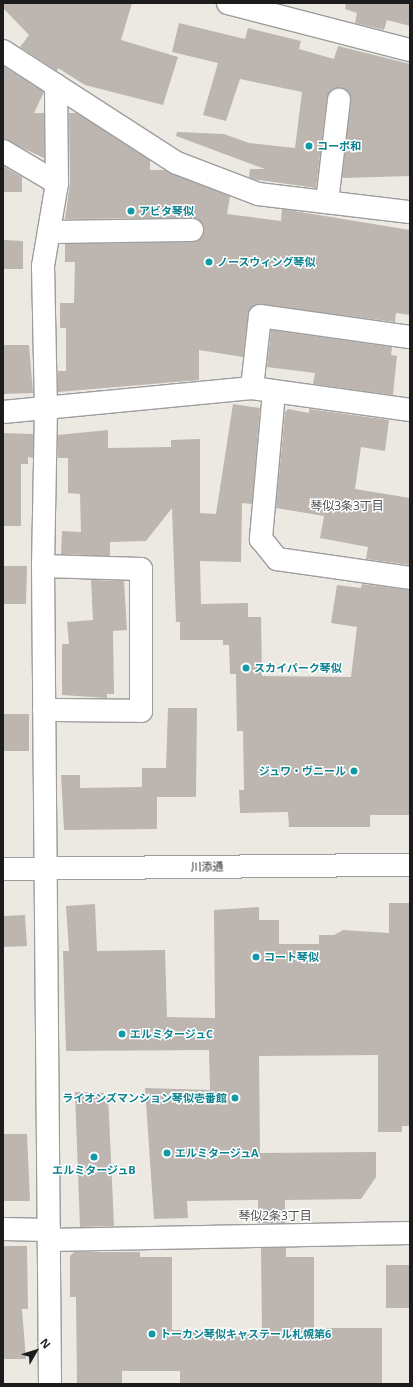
<!DOCTYPE html>
<html>
<head>
<meta charset="utf-8">
<style>
	body { margin:0 }
	#map { position:relative; width:413px; height:1387px; overflow:hidden; background:#ece9e2; font-family:"Open Sans","Noto Sans JP",sans-serif }
	div>[style] { position:absolute }
	.building>* { inset:0; background:#bcb5b0 }
	.roads { filter:drop-shadow(1px 0 #9d9d9d) drop-shadow(-1px 0 #9d9d9d) drop-shadow(0 1px #9d9d9d) drop-shadow(0 -1px #9d9d9d) }
	.minor>* { height:22px; margin:-11px; padding:0 11px; transform-origin:11px; border-radius:11px; background:#fff }
	.dots>* { width:11px; height:11px; translate:-50% -50%; box-sizing:border-box; border:2px solid #fff; border-radius:50% }
	span { translate:-50% -50%; white-space:nowrap; text-align:center; line-height:1.15; -webkit-text-stroke:3px #fff; paint-order:stroke }
	.culture-label { font-size:11px; color:#0d838f; font-weight:700 }
	.left { translate:0 -50%; text-align:left }
	.right { translate:-100% -50%; text-align:right }
	.street-label { font-size:11px; color:#1c1c1c }
	.neighbourhood-label { font-size:12px; color:#4f4f4f }
	.frame { position:absolute; inset:0; border:4px solid #1c1c1c; pointer-events:none }
	.north { position:absolute; left:16px; top:1331px; width:40px; height:40px; -webkit-text-stroke:3px #fff; paint-order:stroke; rotate:51deg; font-size:11px; font-weight:700; line-height:16px; text-align:center; color:#1c1c1c }
	.north::after { content:''; display:block; margin:auto; width:14px; height:18px; background:#1c1c1c; clip-path:polygon(50% 0,100% 100%,50% 72%,0 100%) }
</style>
</head>
<body>
<div id="map">
	<div class="building">
		<div style="clip-path:polygon(3px 3px,132px 3px,121px 40px,178px 57px,163px 105px,85px 85px,58px 68px,57px 71px,20px 47px,29px 35px,3px 8px)"></div>
		<div style="clip-path:polygon(346px 3px,410px 3px,410px 26px,387px 20px,384px 30px,355px 23px,357px 13px,345px 9px)"></div>
		<div style="clip-path:polygon(179px 23px,245px 39px,248px 28px,301px 41px,299px 49px,334px 59px,338px 46px,410px 64px,410px 176px,342px 178px,351px 101px,350px 95px,341px 88px,334px 89px,327px 98px,316px 188px,253px 179px,249px 177px,250px 169px,265px 169px,176px 136px,177px 132px,224px 134px,249px 143px,295px 148px,302px 92px,240px 79px,226px 121px,203px 115px,218px 63px,172px 52px)"></div>
		<div style="clip-path:polygon(3px 66px,44px 92px,34px 113px,44px 113px,44px 158px,3px 139px)"></div>
		<div style="clip-path:polygon(69px 113px,77px 113px,150px 160px,150px 170px,165px 170px,230px 196px,227px 214px,281px 221px,282px 209px,410px 230px,410px 315px,396px 313px,395px 322px,256px 304px,248px 314px,243px 357px,199px 350px,199px 380px,58px 392px,58px 371px,66px 371px,66px 328px,60px 328px,60px 303px,74px 303px,75px 262px,65px 262px,65px 244px,192px 242px,199px 240px,204px 230px,202px 223px,192px 218px,65px 219px,70px 183px)"></div>
		<div style="clip-path:polygon(3px 166px,22px 177px,22px 192px,3px 192px)"></div>
		<div style="clip-path:polygon(3px 240px,23px 241px,23px 269px,3px 269px)"></div>
		<div style="clip-path:polygon(271px 330px,392px 347px,391px 355px,397px 356px,393px 395px,313px 384px,315px 373px,267px 367px)"></div>
		<div style="clip-path:polygon(3px 345px,29px 345px,33px 393px,3px 394px)"></div>
		<div style="clip-path:polygon(233px 404px,260px 408px,252px 504px,242px 503px,241px 562px,200px 561px,201px 604px,248px 603px,248px 617px,261px 617px,262px 676px,351px 677px,357px 627px,331px 623px,337px 585px,361px 588px,362px 584px,410px 590px,410px 815px,370px 815px,370px 827px,289px 827px,288px 812px,240px 813px,239px 790px,244px 790px,243px 731px,237px 731px,236px 674px,230px 674px,229px 645px,223px 645px,223px 640px,180px 640px,180px 622px,176px 622px,172px 508px,146px 541px,110px 542px,110px 556px,61px 554px,62px 531px,81px 532px,80px 494px,68px 493px,68px 458px,58px 458px,58px 435px,108px 430px,108px 448px,171px 447px,171px 440px,200px 439px,200px 513px,216px 514px)"></div>
		<div style="clip-path:polygon(288px 409px,309px 413px,309px 409px,389px 420px,385px 451px,361px 447px,355px 489px,410px 498px,410px 565px,366px 559px,368px 547px,320px 538px,324px 516px,276px 508px,285px 412px)"></div>
		<div style="clip-path:polygon(3px 433px,33px 434px,33px 458px,28px 457px,28px 464px,21px 464px,21px 526px,3px 526px)"></div>
		<div style="clip-path:polygon(3px 566px,27px 566px,26px 604px,3px 604px)"></div>
		<div style="clip-path:polygon(91px 580px,124px 581px,127px 630px,113px 631px,114px 694px,107px 694px,107px 698px,62px 695px,62px 644px,69px 644px,67px 622px,93px 620px)"></div>
		<div style="clip-path:polygon(168px 708px,197px 708px,196px 797px,157px 797px,157px 829px,64px 830px,61px 775px,80px 775px,80px 788px,142px 787px,142px 768px,166px 768px)"></div>
		<div style="clip-path:polygon(3px 714px,29px 714px,29px 751px,3px 751px)"></div>
		<div style="clip-path:polygon(389px 903px,410px 903px,410px 1126px,402px 1126px,402px 1132px,378px 1132px,378px 1055px,259px 1056px,260px 1153px,376px 1152px,376px 1177px,361px 1199px,285px 1200px,285px 1223px,258px 1223px,258px 1200px,187px 1201px,188px 1218px,154px 1219px,145px 1088px,210px 1090px,209px 1050px,66px 1051px,63px 951px,69px 951px,66px 906px,95px 904px,97px 951px,165px 950px,167px 1017px,215px 1018px,214px 910px,259px 907px,259px 920px,279px 920px,279px 944px,319px 944px,319px 935px,334px 935px,343px 930px,389px 933px)"></div>
		<div style="clip-path:polygon(25px 915px,27px 946px,3px 947px,3px 916px)"></div>
		<div style="clip-path:polygon(75px 1092px,108px 1093px,114px 1226px,80px 1227px)"></div>
		<div style="clip-path:polygon(3px 1134px,27px 1134px,30px 1201px,3px 1201px)"></div>
		<div style="clip-path:polygon(3px 1246px,27px 1246px,28px 1309px,22px 1309px,26px 1359px,3px 1359px)"></div>
		<div style="clip-path:polygon(261px 1248px,286px 1248px,286px 1257px,314px 1257px,314px 1328px,382px 1328px,382px 1384px,180px 1384px,180px 1371px,122px 1371px,122px 1384px,77px 1384px,76px 1297px,70px 1297px,70px 1256px,74px 1252px,140px 1252px,140px 1257px,172px 1257px,172px 1330px,201px 1330px,201px 1334px,262px 1334px)"></div>
		<div style="clip-path:polygon(386px 1265px,410px 1265px,410px 1308px,386px 1308px)"></div>
	</div>
	<div class="roads">
		<div class="minor">
			<div style="left:228px;top:3px;width:188px;rotate:14.5deg"></div>
			<div style="left:3px;top:51px;width:207px;rotate:32.8deg"></div>
			<div style="left:177px;top:163px;width:87px;rotate:20.9deg"></div>
			<div style="left:258px;top:194px;width:153px;rotate:6.8deg"></div>
			<div style="left:3px;top:151px;width:63px;rotate:30.7deg"></div>
			<div style="left:327px;top:202px;width:103px;rotate:-83.3deg"></div>
			<div style="left:49px;top:232px;width:143px;rotate:-0.8deg"></div>
			<div style="left:252px;top:388px;width:72px;rotate:-83.7deg"></div>
			<div style="left:260px;top:316px;width:151px;rotate:8deg"></div>
			<div style="left:274px;top:392px;width:148px;rotate:95.1deg"></div>
			<div style="left:261px;top:539px;width:26px;rotate:51deg"></div>
			<div style="left:277px;top:559px;width:134px;rotate:8.1deg"></div>
			<div style="left:3px;top:412px;width:250px;rotate:-5.5deg"></div>
			<div style="left:252px;top:388px;width:160px;rotate:7.9deg"></div>
			<div style="left:43px;top:566px;width:98px;rotate:1.8deg"></div>
			<div style="left:141px;top:569px;width:142px;rotate:90deg"></div>
			<div style="left:141px;top:711px;width:97px;rotate:-179.4deg"></div>
			<div style="left:3px;top:869px;width:407px;rotate:-0.6deg"></div>
			<div style="left:3px;top:1229px;width:46px;rotate:1.2deg"></div>
			<div style="left:50px;top:1240px;width:360px;rotate:-1.1deg"></div>
			<div style="left:50px;top:1384px;width:818px;rotate:-90.49deg"></div>
			<div style="left:43px;top:566px;width:157px;rotate:-88.9deg"></div>
			<div style="left:46px;top:409px;width:143px;rotate:-91.2deg"></div>
			<div style="left:43px;top:266px;width:84px;rotate:-80.4deg"></div>
			<div style="left:57px;top:183px;width:98px;rotate:-90.6deg"></div>
		</div>
	</div>
	<div class="dots">
		<div style="left:309px;top:146px;background:#0f9aa8"></div>
		<div style="left:131px;top:211px;background:#0f9aa8"></div>
		<div style="left:209px;top:262px;background:#0f9aa8"></div>
		<div style="left:246px;top:668px;background:#0f9aa8"></div>
		<div style="left:354px;top:771px;background:#0f9aa8"></div>
		<div style="left:256px;top:957px;background:#0f9aa8"></div>
		<div style="left:122px;top:1034px;background:#0f9aa8"></div>
		<div style="left:235px;top:1098px;background:#0f9aa8"></div>
		<div style="left:167px;top:1153px;background:#0f9aa8"></div>
		<div style="left:94px;top:1157px;background:#0f9aa8"></div>
		<div style="left:152px;top:1334px;background:#0f9aa8"></div>
	</div>
	<div class="culture-label">
		<span class="left" style="left:317px;top:146px">コーポ和</span>
		<span class="left" style="left:139px;top:211px">アビタ琴似</span>
		<span class="left" style="left:217px;top:262px">ノースウィング琴似</span>
		<span class="left" style="left:254px;top:668px">スカイパーク琴似</span>
		<span class="right" style="left:346px;top:771px">ジュワ・ヴニール</span>
		<span class="left" style="left:264px;top:957px">コート琴似</span>
		<span class="left" style="left:130px;top:1034px">エルミタージュC</span>
		<span class="right" style="left:227px;top:1098px">ライオンズマンション琴似壱番館</span>
		<span class="left" style="left:175px;top:1153px">エルミタージュA</span>
		<span style="left:94px;top:1170px">エルミタージュB</span>
		<span class="left" style="left:160px;top:1334px">トーカン琴似キャステール札幌第6</span>
	</div>
	<div class="street-label">
		<span style="left:207px;top:867px;rotate:-1deg">川添通</span>
	</div>
	<div class="neighbourhood-label">
		<span style="left:347px;top:506px">琴似3条3丁目</span>
		<span style="left:275px;top:1216px">琴似2条3丁目</span>
	</div>
	<div class="frame"></div>
	<div class="north">N</div>
</div>
</body>
</html>
